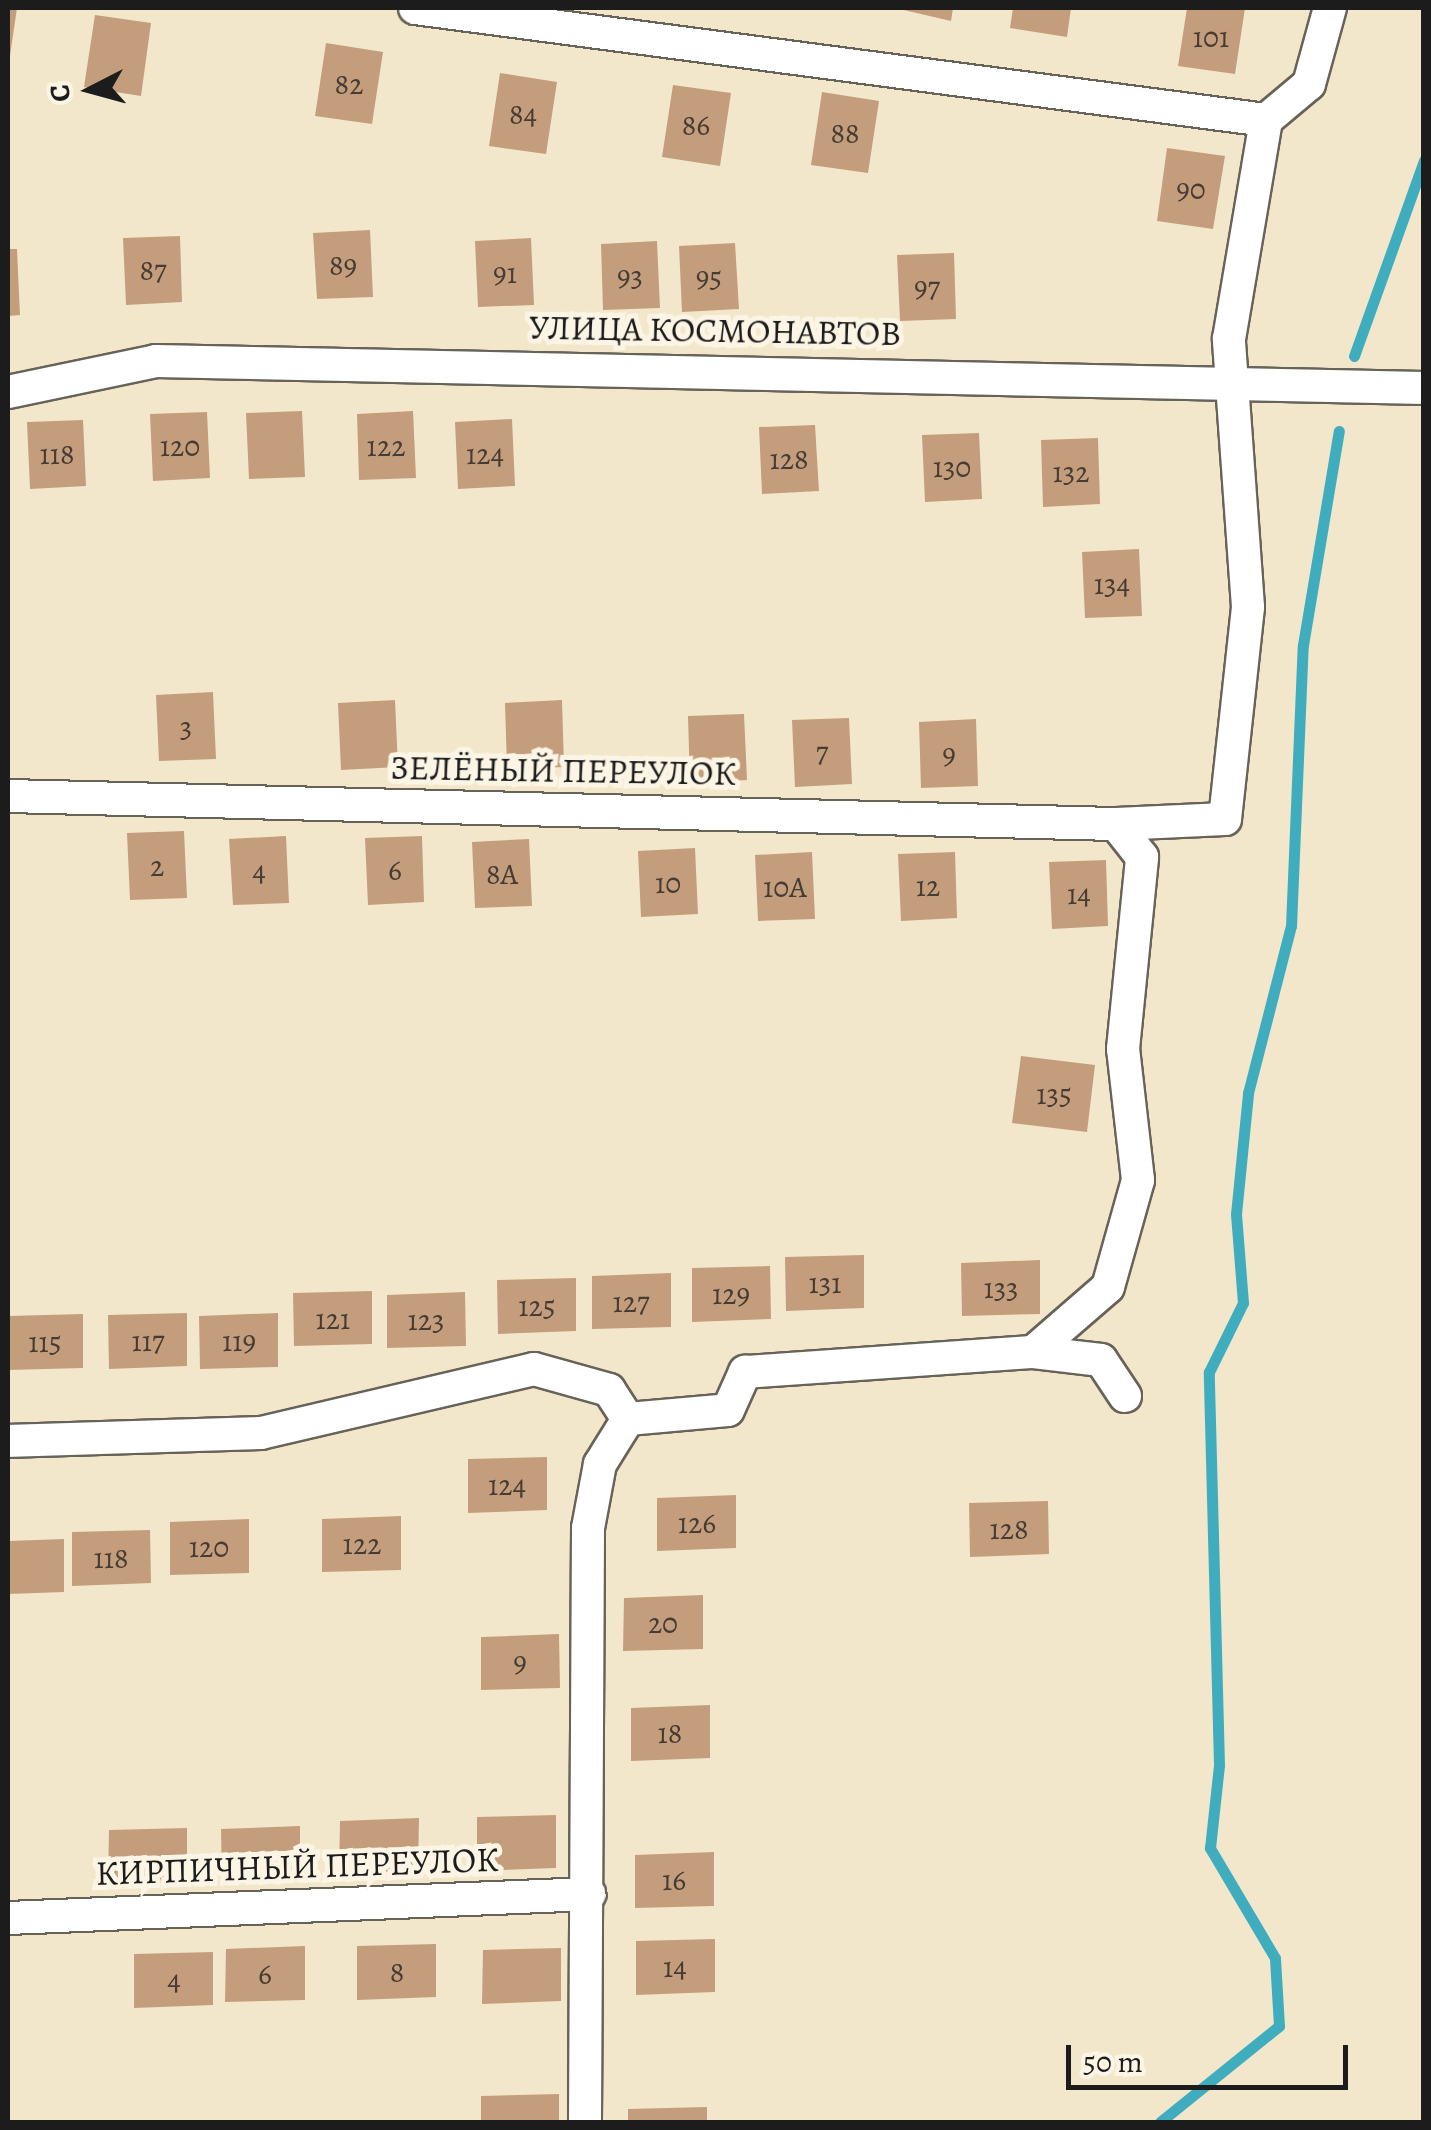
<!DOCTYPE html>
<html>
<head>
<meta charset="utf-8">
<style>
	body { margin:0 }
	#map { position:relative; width:1431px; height:2130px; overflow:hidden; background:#f3e7cb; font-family:Alegreya,serif }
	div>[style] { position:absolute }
	.stream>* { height:11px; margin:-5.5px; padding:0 5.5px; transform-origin:5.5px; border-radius:5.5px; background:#40adbf }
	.building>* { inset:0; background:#c49e7c }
	.roads { filter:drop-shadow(2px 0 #676359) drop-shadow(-2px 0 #676359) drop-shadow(0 2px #676359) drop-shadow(0 -2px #676359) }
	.street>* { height:32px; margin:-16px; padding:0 16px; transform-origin:16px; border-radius:16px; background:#fff }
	span { translate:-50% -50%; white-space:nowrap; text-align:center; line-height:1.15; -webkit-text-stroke:10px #fcf5e5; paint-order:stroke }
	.number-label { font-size:30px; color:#463c34 }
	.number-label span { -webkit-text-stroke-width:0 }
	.street-label { font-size:35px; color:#1c1c1c }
	.frame { position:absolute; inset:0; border:10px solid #1c1c1c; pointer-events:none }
	.north { position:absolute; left:40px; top:40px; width:100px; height:100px; -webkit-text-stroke:8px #fcf5e5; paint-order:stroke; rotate:264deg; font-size:28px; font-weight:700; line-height:40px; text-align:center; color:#1c1c1c }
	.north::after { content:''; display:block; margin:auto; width:35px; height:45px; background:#1c1c1c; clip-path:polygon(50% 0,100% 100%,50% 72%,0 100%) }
	.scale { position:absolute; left:1066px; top:2045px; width:282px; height:45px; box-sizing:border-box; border:5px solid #1c1c1c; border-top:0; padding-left:12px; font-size:30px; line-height:35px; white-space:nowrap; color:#1c1c1c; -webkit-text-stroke:8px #fcf5e5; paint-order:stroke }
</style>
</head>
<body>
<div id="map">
	<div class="stream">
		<div style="left:1354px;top:356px;width:208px;rotate:-70.3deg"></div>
		<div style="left:1160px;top:2122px;width:153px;rotate:-38.9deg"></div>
		<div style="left:1279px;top:2026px;width:68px;rotate:-93.4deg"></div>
		<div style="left:1275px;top:1958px;width:128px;rotate:-120.6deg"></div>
		<div style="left:1210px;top:1848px;width:83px;rotate:-83.8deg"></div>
		<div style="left:1219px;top:1765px;width:393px;rotate:-91.5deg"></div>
		<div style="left:1209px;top:1372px;width:77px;rotate:-63.8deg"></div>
		<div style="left:1243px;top:1303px;width:89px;rotate:-94.5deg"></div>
		<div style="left:1236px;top:1214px;width:122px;rotate:-84.3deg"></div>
		<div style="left:1248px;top:1093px;width:172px;rotate:-75.6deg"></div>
		<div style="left:1291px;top:926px;width:281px;rotate:-87.6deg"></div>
		<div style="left:1303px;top:645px;width:217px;rotate:-80.5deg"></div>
	</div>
	<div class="building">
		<div style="clip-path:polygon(8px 8px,17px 8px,10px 56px,8px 56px)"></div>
		<div style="clip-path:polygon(895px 8px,953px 8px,951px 21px)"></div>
		<div style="clip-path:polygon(1013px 8px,1071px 8px,1067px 37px,1010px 28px)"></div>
		<div style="clip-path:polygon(1187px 8px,1245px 8px,1235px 74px,1178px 66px)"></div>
		<div style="clip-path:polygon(95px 15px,151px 23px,141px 96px,84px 87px)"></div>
		<div style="clip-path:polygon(326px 43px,383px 52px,372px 124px,315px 116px)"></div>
		<div style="clip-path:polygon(500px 73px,557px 82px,546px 154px,489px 146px)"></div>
		<div style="clip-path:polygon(673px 85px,731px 93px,720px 166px,662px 157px)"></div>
		<div style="clip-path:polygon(822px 92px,879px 101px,868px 173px,811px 165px)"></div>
		<div style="clip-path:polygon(1167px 148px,1225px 156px,1213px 229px,1157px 221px)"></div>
		<div style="clip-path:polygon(370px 230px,373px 297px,317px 299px,313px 233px)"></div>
		<div style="clip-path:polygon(180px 236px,182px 302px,126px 305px,123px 238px)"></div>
		<div style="clip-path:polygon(531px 238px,534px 305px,478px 307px,475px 241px)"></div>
		<div style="clip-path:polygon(657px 241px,660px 308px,603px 310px,601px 244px)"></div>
		<div style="clip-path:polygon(735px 243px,739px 309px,682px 312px,679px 246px)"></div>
		<div style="clip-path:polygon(8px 249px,17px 249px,20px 315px,8px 316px)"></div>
		<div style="clip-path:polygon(954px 253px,956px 319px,900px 321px,897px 255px)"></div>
		<div style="clip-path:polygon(302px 411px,305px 477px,249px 479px,246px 413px)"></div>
		<div style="clip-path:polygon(413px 411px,416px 478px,359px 480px,357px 414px)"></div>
		<div style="clip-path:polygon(207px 412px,210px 478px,153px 481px,150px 414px)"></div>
		<div style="clip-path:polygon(512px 419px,515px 486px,458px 489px,455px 422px)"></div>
		<div style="clip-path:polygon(83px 420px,86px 486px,30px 489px,27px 422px)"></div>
		<div style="clip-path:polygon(815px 425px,819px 491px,762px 494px,759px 427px)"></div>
		<div style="clip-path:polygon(979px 433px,982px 499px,925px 502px,922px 435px)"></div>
		<div style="clip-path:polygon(1098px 438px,1100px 504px,1043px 507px,1041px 440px)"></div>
		<div style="clip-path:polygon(1139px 549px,1142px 616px,1085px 618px,1082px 552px)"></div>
		<div style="clip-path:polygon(213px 692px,216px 759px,159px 761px,156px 695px)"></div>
		<div style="clip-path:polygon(395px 700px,398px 767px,341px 770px,338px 703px)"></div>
		<div style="clip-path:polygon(562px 700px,564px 767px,507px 769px,505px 703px)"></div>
		<div style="clip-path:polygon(744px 714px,747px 780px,690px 783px,688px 716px)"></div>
		<div style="clip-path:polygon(849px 718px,852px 784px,795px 787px,792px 720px)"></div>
		<div style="clip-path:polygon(976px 719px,978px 786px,921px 788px,919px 722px)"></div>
		<div style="clip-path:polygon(184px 831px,187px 898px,130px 900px,127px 833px)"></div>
		<div style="clip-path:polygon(286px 836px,289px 903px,233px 905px,229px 839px)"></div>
		<div style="clip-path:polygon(422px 836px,424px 902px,368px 905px,365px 838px)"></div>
		<div style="clip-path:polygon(529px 839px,532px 906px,475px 908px,472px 842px)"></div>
		<div style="clip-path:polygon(695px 848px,698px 914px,641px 917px,638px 851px)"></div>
		<div style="clip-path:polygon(812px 852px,815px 919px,758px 921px,755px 855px)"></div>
		<div style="clip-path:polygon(955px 852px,957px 918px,901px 921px,898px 854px)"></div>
		<div style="clip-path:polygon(1106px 860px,1108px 926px,1052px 929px,1049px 862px)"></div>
		<div style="clip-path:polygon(1021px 1056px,1095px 1065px,1087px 1132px,1012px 1123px)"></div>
		<div style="clip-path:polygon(864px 1255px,864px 1308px,786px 1311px,785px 1257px)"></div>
		<div style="clip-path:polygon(1040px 1260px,1040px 1314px,962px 1316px,961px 1263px)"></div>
		<div style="clip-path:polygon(770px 1266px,771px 1319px,692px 1322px,692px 1268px)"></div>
		<div style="clip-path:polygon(671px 1273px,671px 1327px,592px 1329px,592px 1276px)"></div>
		<div style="clip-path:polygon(576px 1278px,576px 1331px,498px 1334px,497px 1280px)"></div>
		<div style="clip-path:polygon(372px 1291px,372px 1344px,294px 1346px,293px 1293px)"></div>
		<div style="clip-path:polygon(465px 1292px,466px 1346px,387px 1348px,387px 1295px)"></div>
		<div style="clip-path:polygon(187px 1313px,187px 1366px,109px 1369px,108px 1315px)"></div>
		<div style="clip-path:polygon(278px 1313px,278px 1367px,200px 1369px,199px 1316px)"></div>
		<div style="clip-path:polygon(83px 1314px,83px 1368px,8px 1370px,8px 1316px)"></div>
		<div style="clip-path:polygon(547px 1457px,547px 1510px,468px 1513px,468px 1459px)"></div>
		<div style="clip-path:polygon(736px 1495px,736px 1548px,657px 1551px,657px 1498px)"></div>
		<div style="clip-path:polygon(1048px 1501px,1049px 1554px,970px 1557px,969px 1503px)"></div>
		<div style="clip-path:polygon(401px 1516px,401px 1570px,322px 1572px,322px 1519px)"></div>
		<div style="clip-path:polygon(249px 1519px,249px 1573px,170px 1575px,170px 1522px)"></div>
		<div style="clip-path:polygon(150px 1530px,151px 1583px,72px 1586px,72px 1532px)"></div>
		<div style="clip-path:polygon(64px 1539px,64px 1592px,8px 1594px,8px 1541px)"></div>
		<div style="clip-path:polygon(703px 1595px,703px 1649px,623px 1651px,624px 1598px)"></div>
		<div style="clip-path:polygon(559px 1634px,560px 1688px,481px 1690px,481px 1637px)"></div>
		<div style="clip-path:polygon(710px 1705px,710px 1758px,631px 1761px,631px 1708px)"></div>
		<div style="clip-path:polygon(556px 1815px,556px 1868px,477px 1871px,477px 1817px)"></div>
		<div style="clip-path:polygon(419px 1818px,418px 1871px,339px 1874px,340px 1821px)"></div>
		<div style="clip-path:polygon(300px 1826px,300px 1879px,222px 1882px,221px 1829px)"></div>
		<div style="clip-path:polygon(187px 1828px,187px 1882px,108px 1884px,109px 1830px)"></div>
		<div style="clip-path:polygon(714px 1852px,714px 1906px,635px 1908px,635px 1855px)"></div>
		<div style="clip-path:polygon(715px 1939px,715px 1992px,636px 1995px,636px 1941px)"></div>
		<div style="clip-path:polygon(436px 1944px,436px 1997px,357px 2000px,357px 1946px)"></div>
		<div style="clip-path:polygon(305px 1946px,305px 2000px,225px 2002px,226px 1949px)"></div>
		<div style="clip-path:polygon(561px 1948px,561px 2001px,482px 2004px,483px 1950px)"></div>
		<div style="clip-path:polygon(213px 1952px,213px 2005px,134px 2008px,134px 1954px)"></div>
		<div style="clip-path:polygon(559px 2094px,559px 2122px,481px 2122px,481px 2096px)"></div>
		<div style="clip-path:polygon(707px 2107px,707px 2122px,628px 2122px,628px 2109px)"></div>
	</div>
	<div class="roads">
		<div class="street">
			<div style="left:415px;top:8px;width:858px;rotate:7.5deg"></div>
			<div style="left:8px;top:392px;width:151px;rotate:-11.8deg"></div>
			<div style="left:156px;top:361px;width:1268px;rotate:1.22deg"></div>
			<div style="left:8px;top:796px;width:1108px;rotate:1.45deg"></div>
			<div style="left:1125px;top:1396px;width:43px;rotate:-123.7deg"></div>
			<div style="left:1101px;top:1360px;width:68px;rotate:-173.3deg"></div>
			<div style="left:1033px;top:1352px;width:99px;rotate:-40.9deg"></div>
			<div style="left:1108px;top:1287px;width:111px;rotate:-74.3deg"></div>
			<div style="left:1138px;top:1180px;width:132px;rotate:-96.5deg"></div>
			<div style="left:1123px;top:1049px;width:193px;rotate:-84.3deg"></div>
			<div style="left:1142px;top:857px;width:42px;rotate:-128.2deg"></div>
			<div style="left:1116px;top:824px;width:109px;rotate:-2.6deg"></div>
			<div style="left:1225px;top:819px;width:213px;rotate:-83.8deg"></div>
			<div style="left:1248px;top:607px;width:269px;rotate:-94.1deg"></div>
			<div style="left:1229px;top:339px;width:222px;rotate:-80.4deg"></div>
			<div style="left:1266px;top:120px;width:56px;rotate:-39.9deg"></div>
			<div style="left:1309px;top:84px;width:79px;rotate:-74.6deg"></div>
			<div style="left:8px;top:1441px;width:253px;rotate:-1.8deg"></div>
			<div style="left:261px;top:1433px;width:280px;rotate:-13.2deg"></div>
			<div style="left:534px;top:1369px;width:78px;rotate:15.6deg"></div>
			<div style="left:609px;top:1390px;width:35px;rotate:57deg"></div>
			<div style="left:628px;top:1419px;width:100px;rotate:-5.1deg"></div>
			<div style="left:728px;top:1410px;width:42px;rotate:-65.9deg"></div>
			<div style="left:745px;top:1372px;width:289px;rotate:-4deg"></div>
			<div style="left:8px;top:1918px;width:582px;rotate:-2.36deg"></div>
			<div style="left:585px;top:2122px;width:594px;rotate:-89.71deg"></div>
			<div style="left:588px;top:1528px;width:65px;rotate:-79.4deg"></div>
			<div style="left:600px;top:1464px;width:53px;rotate:-58.1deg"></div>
		</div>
	</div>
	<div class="number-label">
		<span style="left:1211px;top:37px">101</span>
		<span style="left:349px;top:84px">82</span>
		<span style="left:523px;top:114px">84</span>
		<span style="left:696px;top:125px">86</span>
		<span style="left:845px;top:133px">88</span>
		<span style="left:1191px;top:189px">90</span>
		<span style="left:343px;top:265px">89</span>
		<span style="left:153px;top:270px">87</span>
		<span style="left:505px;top:273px">91</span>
		<span style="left:630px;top:276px">93</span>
		<span style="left:709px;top:277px">95</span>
		<span style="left:927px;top:287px">97</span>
		<span style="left:180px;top:446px">120</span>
		<span style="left:386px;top:446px">122</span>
		<span style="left:57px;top:454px">118</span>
		<span style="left:485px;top:454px">124</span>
		<span style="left:789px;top:459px">128</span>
		<span style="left:952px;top:467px">130</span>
		<span style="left:1071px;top:472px">132</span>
		<span style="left:1112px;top:584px">134</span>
		<span style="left:186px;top:727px">3</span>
		<span style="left:822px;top:752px">7</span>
		<span style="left:949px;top:754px">9</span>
		<span style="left:157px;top:866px">2</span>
		<span style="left:395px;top:870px">6</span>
		<span style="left:259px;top:871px">4</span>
		<span style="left:502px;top:874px">8А</span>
		<span style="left:668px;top:883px">10</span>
		<span style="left:928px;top:886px">12</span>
		<span style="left:785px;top:887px">10А</span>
		<span style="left:1079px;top:894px">14</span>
		<span style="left:1054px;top:1094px">135</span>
		<span style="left:825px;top:1283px">131</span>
		<span style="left:1001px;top:1288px">133</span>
		<span style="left:731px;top:1294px">129</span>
		<span style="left:631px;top:1302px">127</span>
		<span style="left:537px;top:1306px">125</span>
		<span style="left:333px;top:1319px">121</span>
		<span style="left:426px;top:1320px">123</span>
		<span style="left:148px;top:1341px">117</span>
		<span style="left:239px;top:1341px">119</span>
		<span style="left:45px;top:1342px">115</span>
		<span style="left:507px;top:1485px">124</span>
		<span style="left:697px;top:1523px">126</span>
		<span style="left:1009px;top:1529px">128</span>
		<span style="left:362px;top:1544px">122</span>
		<span style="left:209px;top:1547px">120</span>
		<span style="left:111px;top:1558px">118</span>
		<span style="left:663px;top:1623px">20</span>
		<span style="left:520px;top:1662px">9</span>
		<span style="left:670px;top:1733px">18</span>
		<span style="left:674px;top:1880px">16</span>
		<span style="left:675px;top:1967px">14</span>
		<span style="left:397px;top:1972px">8</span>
		<span style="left:265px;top:1974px">6</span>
		<span style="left:174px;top:1980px">4</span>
	</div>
	<div class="street-label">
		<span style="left:715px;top:330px;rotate:1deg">УЛИЦА КОСМОНАВТОВ</span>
		<span style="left:563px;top:770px;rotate:1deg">ЗЕЛЁНЫЙ ПЕРЕУЛОК</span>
		<span style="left:297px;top:1866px;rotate:-2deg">КИРПИЧНЫЙ ПЕРЕУЛОК</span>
	</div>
	<div class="frame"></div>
	<div class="north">С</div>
	<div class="scale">50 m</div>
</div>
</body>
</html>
